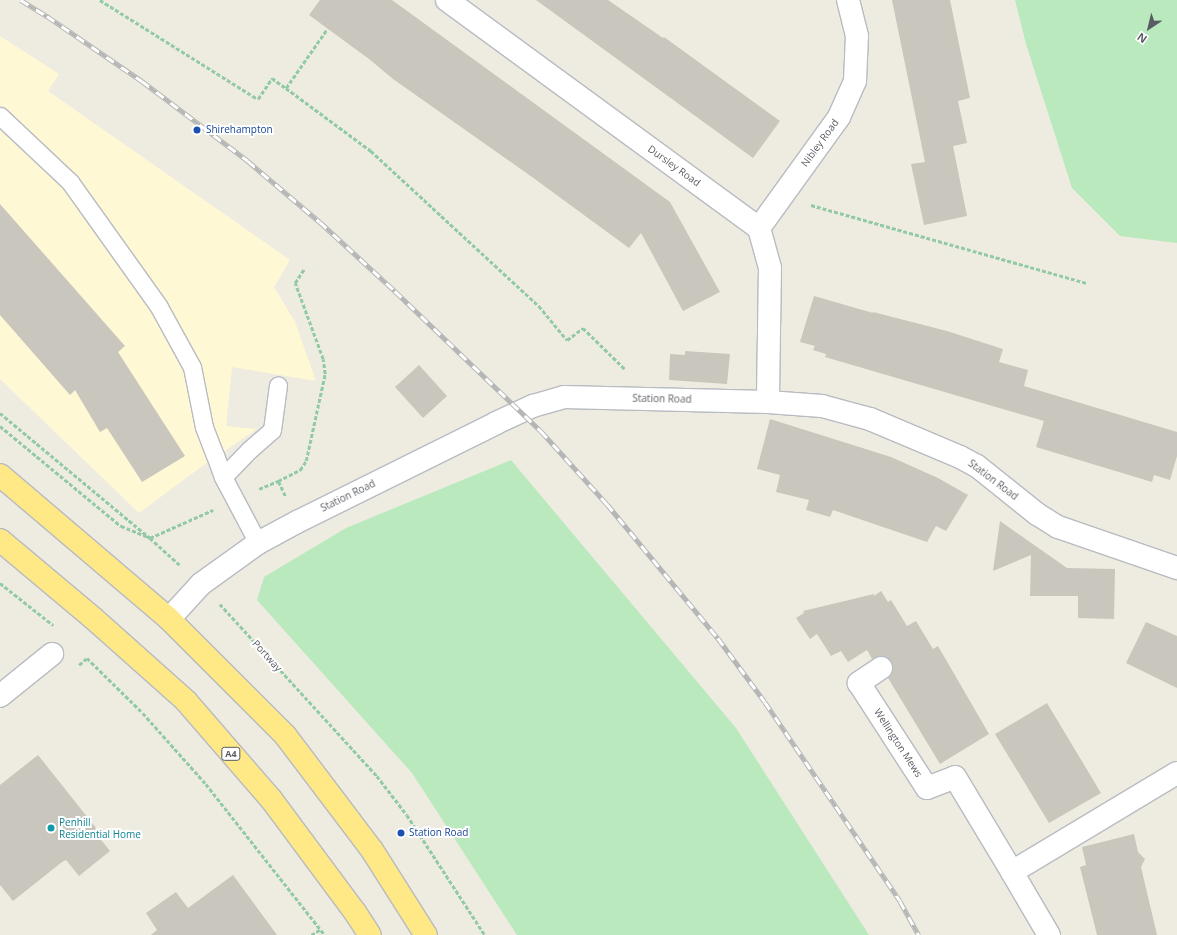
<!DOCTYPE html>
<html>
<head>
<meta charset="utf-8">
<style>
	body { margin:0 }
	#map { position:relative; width:1177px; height:935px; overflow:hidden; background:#eeece0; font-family:"Open Sans",sans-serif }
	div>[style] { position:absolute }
	.commercial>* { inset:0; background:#fff8d4 }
	.green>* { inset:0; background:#b9e9bd }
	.building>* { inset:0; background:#c9c6bd }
	.path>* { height:2.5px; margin-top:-1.25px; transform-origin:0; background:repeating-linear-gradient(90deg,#92caa5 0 4px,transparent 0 6px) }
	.roads { filter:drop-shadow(1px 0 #b8bbc1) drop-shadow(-1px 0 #b8bbc1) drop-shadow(0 1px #b8bbc1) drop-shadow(0 -1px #b8bbc1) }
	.lane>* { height:17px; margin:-8.5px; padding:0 8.5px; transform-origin:8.5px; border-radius:8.5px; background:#fff }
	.street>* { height:22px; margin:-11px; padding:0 11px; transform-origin:11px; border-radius:11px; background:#fff }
	.highway>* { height:22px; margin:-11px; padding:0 11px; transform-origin:11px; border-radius:11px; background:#ffe886 }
	.rail>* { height:4.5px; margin-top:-2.25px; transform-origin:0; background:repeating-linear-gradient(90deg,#fff 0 9px,#b5b6b6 0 18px); box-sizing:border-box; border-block:1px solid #b5b6b6 }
	.dots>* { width:11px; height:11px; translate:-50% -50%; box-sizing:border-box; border:2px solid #fff; border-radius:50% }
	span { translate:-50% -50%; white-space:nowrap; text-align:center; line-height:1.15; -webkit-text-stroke:4px #fff; paint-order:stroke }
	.shield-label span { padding:1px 3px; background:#fff; border:1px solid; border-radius:3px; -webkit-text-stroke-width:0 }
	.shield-label { font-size:9px; color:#595d63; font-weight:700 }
	.transit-label { font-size:10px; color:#164399 }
	.left { translate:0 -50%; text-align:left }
	.street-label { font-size:10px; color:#595d63 }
	.culture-label { font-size:10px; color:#0d838f }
	.north { position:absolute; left:1129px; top:8px; width:40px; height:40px; -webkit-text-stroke:3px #fff; paint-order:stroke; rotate:215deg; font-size:11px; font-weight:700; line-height:16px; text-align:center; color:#595d63 }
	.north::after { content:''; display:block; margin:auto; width:14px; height:18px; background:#595d63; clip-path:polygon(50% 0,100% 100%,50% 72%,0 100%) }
</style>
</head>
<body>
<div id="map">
	<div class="commercial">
		<div style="clip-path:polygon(0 36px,59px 74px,48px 91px,290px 260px,274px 287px,295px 322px,316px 381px,232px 367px,226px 426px,257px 429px,201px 467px,139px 513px,0 379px)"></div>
	</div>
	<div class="green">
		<div style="clip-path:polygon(1015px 0,1177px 0,1177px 243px,1120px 236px,1072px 188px,1026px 44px)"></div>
		<div style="clip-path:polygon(511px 460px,736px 728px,869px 935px,517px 935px,412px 773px,257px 600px,264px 577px,346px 528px)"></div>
	</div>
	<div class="building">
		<div style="clip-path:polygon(320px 0,392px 0,670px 202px,720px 292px,683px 311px,641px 233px,629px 248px,532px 177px,393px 79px,369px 59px,309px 15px)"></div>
		<div style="clip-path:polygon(536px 0,608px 0,663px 38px,664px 37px,780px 121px,753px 158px)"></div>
		<div style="clip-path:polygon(892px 0,950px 0,970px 98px,958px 101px,967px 143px,953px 146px,967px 216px,924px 225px,911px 164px,925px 162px)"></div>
		<div style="clip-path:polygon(0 204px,125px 346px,118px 352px,185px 456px,142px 482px,107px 428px,100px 432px,75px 390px,70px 395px,0 315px)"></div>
		<div style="clip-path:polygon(814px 296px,873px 313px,873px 312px,947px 331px,1003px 349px,999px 362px,1028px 370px,1024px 386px,1177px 432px,1177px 456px,1170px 480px,1154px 475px,1152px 482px,1036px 447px,1044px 421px,825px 357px,826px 354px,813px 350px,815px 346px,800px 342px)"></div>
		<div style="clip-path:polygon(685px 351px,730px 354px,727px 384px,669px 380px,670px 354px,685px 355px)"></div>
		<div style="clip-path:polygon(419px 365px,447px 396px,423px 418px,395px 387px)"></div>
		<div style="clip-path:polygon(770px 419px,891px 457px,938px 478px,968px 495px,946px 531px,936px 526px,927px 542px,833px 510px,830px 517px,806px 510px,809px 500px,776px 492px,780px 475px,757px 469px)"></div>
		<div style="clip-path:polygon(1000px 521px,1067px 568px,1115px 569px,1114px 619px,1078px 618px,1078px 596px,1030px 596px,1031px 555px,993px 571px)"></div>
		<div style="clip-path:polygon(881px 591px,888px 602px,891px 600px,907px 626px,916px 621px,933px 649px,938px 646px,989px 734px,940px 764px,888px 678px,892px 674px,893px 667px,891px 661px,887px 657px,880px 656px,872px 659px,867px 650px,848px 662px,841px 651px,831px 656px,817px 634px,810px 639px,796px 618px,804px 613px,803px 611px,874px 594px,874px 596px)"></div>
		<div style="clip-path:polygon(1146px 622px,1177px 636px,1177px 688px,1126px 663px)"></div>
		<div style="clip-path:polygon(1047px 703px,1101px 793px,1049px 823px,995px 734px)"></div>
		<div style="clip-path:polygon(38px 755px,100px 833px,97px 835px,110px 851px,79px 876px,66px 860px,62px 862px,13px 901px,0 885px,0 785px)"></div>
		<div style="clip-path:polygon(1134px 834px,1138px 852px,1145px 859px,1141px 867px,1157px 935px,1097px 935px,1080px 867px,1086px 865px,1082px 847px)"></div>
		<div style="clip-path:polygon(233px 875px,277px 935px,151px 935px,157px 930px,146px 913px,176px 892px,188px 908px)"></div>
	</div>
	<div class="path">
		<div style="left:100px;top:0;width:186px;rotate:32.1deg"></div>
		<div style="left:258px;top:99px;width:25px;rotate:-56deg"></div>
		<div style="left:272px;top:78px;width:17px;rotate:36deg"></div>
		<div style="left:286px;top:88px;width:106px;rotate:36.5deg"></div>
		<div style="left:371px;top:151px;width:229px;rotate:42.7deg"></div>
		<div style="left:539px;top:306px;width:44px;rotate:50.5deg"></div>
		<div style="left:567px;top:340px;width:20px;rotate:-37deg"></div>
		<div style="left:583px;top:328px;width:60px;rotate:44.3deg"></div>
		<div style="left:286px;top:88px;width:72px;rotate:-55.2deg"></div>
		<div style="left:811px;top:205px;width:286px;rotate:15.8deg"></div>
		<div style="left:0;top:413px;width:195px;rotate:39.8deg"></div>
		<div style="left:150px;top:538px;width:69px;rotate:-24deg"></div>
		<div style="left:0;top:426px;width:157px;rotate:39.6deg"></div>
		<div style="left:121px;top:526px;width:31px;rotate:22deg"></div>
		<div style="left:150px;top:538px;width:42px;rotate:42.1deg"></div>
		<div style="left:259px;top:489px;width:21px;rotate:-23deg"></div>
		<div style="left:285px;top:496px;width:17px;rotate:-115deg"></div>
		<div style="left:278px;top:481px;width:25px;rotate:-27deg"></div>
		<div style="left:300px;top:470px;width:11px;rotate:-56deg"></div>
		<div style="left:306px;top:461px;width:89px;rotate:-77.7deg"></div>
		<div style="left:325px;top:374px;width:15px;rotate:-98deg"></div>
		<div style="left:323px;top:359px;width:81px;rotate:-110.2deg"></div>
		<div style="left:295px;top:283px;width:17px;rotate:-57deg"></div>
		<div style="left:0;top:583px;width:68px;rotate:38.4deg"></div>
		<div style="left:220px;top:604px;width:233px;rotate:47.6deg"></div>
		<div style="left:377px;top:776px;width:49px;rotate:52.4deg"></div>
		<div style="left:407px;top:815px;width:143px;rotate:57deg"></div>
		<div style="left:79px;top:665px;width:11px;rotate:-41deg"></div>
		<div style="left:87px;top:658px;width:78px;rotate:44.5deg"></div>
		<div style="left:143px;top:713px;width:95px;rotate:48.4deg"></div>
		<div style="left:206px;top:784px;width:192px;rotate:51.8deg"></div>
		<div style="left:311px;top:935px;width:12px;rotate:-31deg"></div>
	</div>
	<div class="roads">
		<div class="lane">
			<div style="left:0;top:116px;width:96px;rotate:43.3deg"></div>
			<div style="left:70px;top:182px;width:153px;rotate:54.5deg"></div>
			<div style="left:159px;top:307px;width:68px;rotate:61.2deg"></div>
			<div style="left:192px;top:367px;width:61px;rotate:78.7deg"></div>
			<div style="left:204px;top:427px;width:30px;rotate:69deg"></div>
			<div style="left:215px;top:455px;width:23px;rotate:70deg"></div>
			<div style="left:223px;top:477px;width:75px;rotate:62.1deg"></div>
			<div style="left:223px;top:477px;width:37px;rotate:-46deg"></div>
			<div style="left:249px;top:450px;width:30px;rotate:-41deg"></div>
			<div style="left:272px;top:430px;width:45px;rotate:-82.4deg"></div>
		</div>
		<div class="street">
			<div style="left:447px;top:0;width:386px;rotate:36.2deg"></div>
			<div style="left:759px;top:228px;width:41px;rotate:74.6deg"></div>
			<div style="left:770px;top:268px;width:134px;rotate:90.9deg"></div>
			<div style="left:759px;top:228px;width:137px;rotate:-54.2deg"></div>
			<div style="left:839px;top:117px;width:39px;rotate:-66deg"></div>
			<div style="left:855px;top:81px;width:45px;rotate:-87.5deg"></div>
			<div style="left:857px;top:36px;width:37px;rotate:-104deg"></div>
			<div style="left:169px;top:619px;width:47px;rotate:-47.6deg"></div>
			<div style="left:201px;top:584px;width:70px;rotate:-35.7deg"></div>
			<div style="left:258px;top:543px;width:44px;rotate:-28.3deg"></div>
			<div style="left:297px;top:522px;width:222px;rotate:-26.4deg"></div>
			<div style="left:496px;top:423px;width:41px;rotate:-24.7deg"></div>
			<div style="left:533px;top:406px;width:32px;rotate:-16deg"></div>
			<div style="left:564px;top:397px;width:204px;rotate:1.4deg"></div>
			<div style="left:768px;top:402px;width:54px;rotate:4.2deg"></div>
			<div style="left:822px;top:406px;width:50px;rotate:15.2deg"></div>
			<div style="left:870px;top:419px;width:98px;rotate:22.9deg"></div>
			<div style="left:960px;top:457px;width:19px;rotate:28deg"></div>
			<div style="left:977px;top:466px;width:77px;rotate:38.7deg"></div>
			<div style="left:1037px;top:514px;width:25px;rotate:32deg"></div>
			<div style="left:1058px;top:527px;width:126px;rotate:19deg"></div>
			<div style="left:881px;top:668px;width:27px;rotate:146deg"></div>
			<div style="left:859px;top:683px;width:125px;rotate:57.1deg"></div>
			<div style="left:927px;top:788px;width:30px;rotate:-21deg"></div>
			<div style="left:955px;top:777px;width:111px;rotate:59deg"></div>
			<div style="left:1012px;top:872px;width:192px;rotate:-31deg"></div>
			<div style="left:0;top:696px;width:67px;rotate:-38.9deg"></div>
			<div style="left:1012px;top:872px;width:73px;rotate:59.6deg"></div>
		</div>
		<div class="highway">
			<div style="left:0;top:475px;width:222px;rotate:40.4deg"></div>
			<div style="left:169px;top:619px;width:164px;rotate:45deg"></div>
			<div style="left:285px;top:735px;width:144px;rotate:52.9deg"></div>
			<div style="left:372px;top:850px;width:101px;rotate:57.6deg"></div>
			<div style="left:0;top:540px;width:121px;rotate:40deg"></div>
			<div style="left:93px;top:618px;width:125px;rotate:41.7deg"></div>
			<div style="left:186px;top:701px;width:130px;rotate:49.1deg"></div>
			<div style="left:271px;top:799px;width:141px;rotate:53.4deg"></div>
			<div style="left:355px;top:912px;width:27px;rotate:57deg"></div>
		</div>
	</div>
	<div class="rail">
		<div style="left:21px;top:0;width:31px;rotate:32deg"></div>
		<div style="left:47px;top:16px;width:115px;rotate:34.4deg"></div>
		<div style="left:142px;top:81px;width:133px;rotate:37deg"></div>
		<div style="left:248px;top:161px;width:94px;rotate:40.3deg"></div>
		<div style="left:320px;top:222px;width:102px;rotate:42.6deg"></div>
		<div style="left:395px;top:291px;width:202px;rotate:43.8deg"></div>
		<div style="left:541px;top:431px;width:98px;rotate:47.9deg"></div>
		<div style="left:607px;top:504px;width:174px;rotate:50.4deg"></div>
		<div style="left:718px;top:638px;width:79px;rotate:53.7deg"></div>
		<div style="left:765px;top:702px;width:240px;rotate:55.8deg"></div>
		<div style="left:900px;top:901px;width:39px;rotate:61deg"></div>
	</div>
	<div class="dots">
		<div style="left:197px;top:130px;background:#1a4fb4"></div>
		<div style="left:51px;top:828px;background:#0f9aa8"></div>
		<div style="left:401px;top:833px;background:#1a4fb4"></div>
	</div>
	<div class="shield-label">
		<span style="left:231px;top:754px">A4</span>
	</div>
	<div class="transit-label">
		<span class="left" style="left:206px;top:130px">Shirehampton</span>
		<span class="left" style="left:409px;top:833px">Station Road</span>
	</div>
	<div class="street-label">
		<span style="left:820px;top:143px;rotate:-54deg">Nibley Road</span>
		<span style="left:674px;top:166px;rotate:36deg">Dursley Road</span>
		<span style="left:662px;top:399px;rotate:1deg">Station Road</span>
		<span style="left:993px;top:480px;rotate:37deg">Station Road</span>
		<span style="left:348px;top:496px;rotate:-26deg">Station Road</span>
		<span style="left:267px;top:656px;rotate:48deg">Portway</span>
		<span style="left:898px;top:743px;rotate:57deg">Wellington Mews</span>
	</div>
	<div class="culture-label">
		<span class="left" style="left:59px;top:828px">Penhill<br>Residential Home</span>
	</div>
	<div class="north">N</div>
</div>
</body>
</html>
